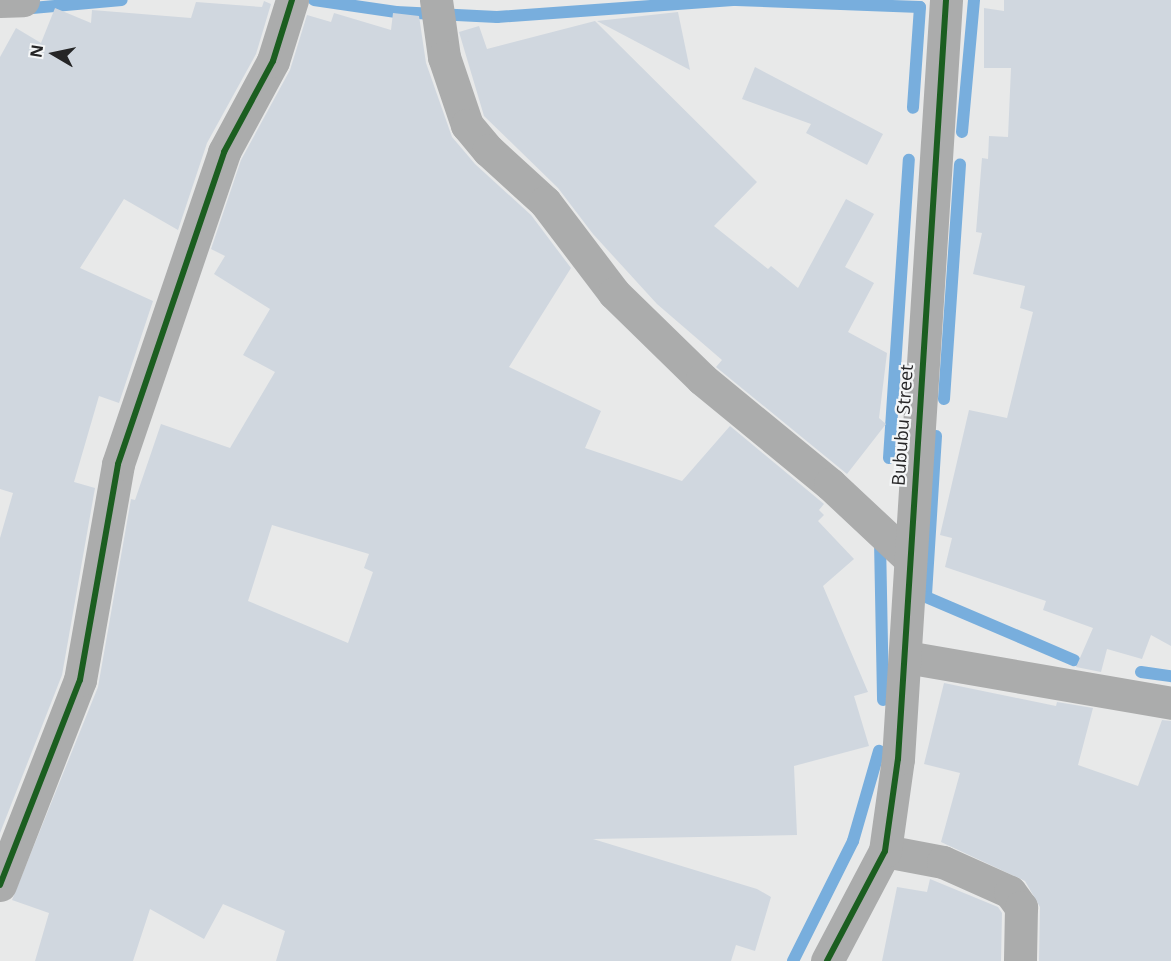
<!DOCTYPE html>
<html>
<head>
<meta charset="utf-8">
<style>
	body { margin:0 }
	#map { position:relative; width:1171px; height:961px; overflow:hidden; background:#e8e9e9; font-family:"Open Sans",sans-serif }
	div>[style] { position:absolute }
	.stream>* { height:12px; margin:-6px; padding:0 6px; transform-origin:6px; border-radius:6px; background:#78aedd }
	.building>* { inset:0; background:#d0d7df }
	.minor>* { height:33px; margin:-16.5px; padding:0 16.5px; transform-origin:16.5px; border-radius:16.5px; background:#abacac }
	.cycleway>* { height:6px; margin:-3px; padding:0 3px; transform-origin:3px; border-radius:3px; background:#1b5e20 }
	span { translate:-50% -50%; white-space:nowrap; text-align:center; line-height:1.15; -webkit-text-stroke:4.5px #f4f6f7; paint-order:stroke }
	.street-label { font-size:18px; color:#252526 }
	.north { position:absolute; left:24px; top:24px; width:60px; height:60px; -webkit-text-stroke:4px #f4f6f7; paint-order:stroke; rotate:279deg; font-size:16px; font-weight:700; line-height:24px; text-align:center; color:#252526 }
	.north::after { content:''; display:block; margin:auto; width:21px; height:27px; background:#252526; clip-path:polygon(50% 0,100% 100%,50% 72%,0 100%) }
</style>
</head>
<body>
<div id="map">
	<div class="stream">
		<div style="left:314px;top:0;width:83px;rotate:8.3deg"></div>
		<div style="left:396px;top:12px;width:101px;rotate:2.8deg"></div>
		<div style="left:497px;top:17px;width:240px;rotate:-4.1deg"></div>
		<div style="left:736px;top:0;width:184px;rotate:2.2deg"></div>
		<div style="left:920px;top:7px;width:101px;rotate:94deg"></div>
		<div style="left:21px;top:9px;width:101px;rotate:-5.1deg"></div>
		<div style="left:962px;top:132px;width:133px;rotate:-84.8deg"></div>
		<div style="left:944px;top:399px;width:235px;rotate:-86.1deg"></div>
		<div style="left:936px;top:436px;width:161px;rotate:93.6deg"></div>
		<div style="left:926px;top:597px;width:161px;rotate:23.1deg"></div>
		<div style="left:889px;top:458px;width:299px;rotate:-86.2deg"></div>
		<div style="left:880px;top:541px;width:159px;rotate:88.9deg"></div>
		<div style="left:1141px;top:672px;width:30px;rotate:8deg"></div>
		<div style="left:793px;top:961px;width:134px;rotate:-63.4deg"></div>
		<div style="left:853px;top:841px;width:94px;rotate:-73.9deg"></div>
	</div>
	<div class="building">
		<div style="clip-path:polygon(1004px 0,1171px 0,1171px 646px,1151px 635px,1142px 659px,1107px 649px,1101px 672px,1076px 667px,1093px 628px,1043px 610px,1046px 601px,945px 567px,952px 538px,940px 535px,969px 410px,1007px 418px,1033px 312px,1020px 308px,1025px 286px,973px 274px,982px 233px,976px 232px,982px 158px,988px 159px,989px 136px,1008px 137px,1011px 68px,984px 68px,984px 8px,1004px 11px)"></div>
		<div style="clip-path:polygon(264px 1px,271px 4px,256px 54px,207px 143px,178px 230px,124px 199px,80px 268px,153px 301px,119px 403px,99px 396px,74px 482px,95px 488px,62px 675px,0 833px,0 538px,13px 493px,0 489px,0 57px,16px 28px,41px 43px,55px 8px,91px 23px,92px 10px,191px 18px,196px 2px,262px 7px)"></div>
		<div style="clip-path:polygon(678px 12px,690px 70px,597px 21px)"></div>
		<div style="clip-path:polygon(evenodd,334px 13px,391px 30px,393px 13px,419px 16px,426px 63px,452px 137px,475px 164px,531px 215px,571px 268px,509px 367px,601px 411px,585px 448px,682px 481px,730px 426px,824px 504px,819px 510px,824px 515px,818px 521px,854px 559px,823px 586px,868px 692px,854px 696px,869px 746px,794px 766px,797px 835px,593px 839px,757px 889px,771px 897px,755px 951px,736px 945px,731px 961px,276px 961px,285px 931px,223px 904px,204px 939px,150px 909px,133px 961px,35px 961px,49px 913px,12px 900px,98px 687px,131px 499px,135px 500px,161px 424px,230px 448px,275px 372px,243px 355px,270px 309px,214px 274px,225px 256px,211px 249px,241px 160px,290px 70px,307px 15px,331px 22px,334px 13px,272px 525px,369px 554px,364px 568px,373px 572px,348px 643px,248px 601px,272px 525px)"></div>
		<div style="clip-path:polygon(595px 21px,757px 182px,714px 226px,768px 269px,771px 266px,798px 288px,846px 199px,874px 214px,845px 267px,874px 283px,848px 332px,887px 353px,879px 418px,886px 424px,847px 474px,716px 367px,722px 360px,657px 304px,593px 234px,558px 188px,484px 116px,459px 32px,479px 26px,487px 49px)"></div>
		<div style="clip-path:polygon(755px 67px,883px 134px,867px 165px,806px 133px,811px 124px,742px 99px)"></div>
		<div style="clip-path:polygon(944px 683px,1056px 706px,1057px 702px,1093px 708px,1078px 765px,1138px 786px,1162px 720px,1171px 721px,1171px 961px,1039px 961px,1040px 907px,1025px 881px,941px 842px,960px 773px,924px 764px)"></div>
		<div style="clip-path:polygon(930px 879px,998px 907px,1002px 913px,1001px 961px,882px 961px,897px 887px,927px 892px)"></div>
	</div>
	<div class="minor">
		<div style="left:436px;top:0;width:58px;rotate:82deg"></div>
		<div style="left:444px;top:57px;width:72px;rotate:71.3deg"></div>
		<div style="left:467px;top:125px;width:33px;rotate:50deg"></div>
		<div style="left:488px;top:150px;width:77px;rotate:42.4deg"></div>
		<div style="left:545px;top:202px;width:114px;rotate:52.8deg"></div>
		<div style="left:614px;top:293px;width:123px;rotate:44.3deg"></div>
		<div style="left:702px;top:379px;width:166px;rotate:39.4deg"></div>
		<div style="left:830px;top:484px;width:107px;rotate:43.1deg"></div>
		<div style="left:0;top:1px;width:23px;rotate:-2deg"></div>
		<div style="left:906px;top:657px;width:269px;rotate:9.8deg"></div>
		<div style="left:885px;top:851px;width:59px;rotate:10.7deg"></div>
		<div style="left:943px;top:862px;width:73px;rotate:24.1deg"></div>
		<div style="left:1010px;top:892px;width:19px;rotate:54deg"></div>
		<div style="left:1021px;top:907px;width:54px;rotate:91.1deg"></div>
		<div style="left:0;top:885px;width:220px;rotate:-68.7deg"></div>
		<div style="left:80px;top:680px;width:219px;rotate:-80deg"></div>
		<div style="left:118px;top:464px;width:330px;rotate:-71.2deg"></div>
		<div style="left:224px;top:152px;width:103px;rotate:-61.7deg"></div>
		<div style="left:273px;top:61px;width:64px;rotate:-72.7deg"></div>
		<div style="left:827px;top:961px;width:124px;rotate:-62.2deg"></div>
		<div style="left:885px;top:851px;width:93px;rotate:-82deg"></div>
		<div style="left:898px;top:759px;width:761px;rotate:-86.38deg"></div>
	</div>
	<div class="cycleway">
		<div style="left:0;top:885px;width:220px;rotate:-68.7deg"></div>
		<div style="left:80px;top:680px;width:219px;rotate:-80deg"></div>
		<div style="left:118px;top:464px;width:330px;rotate:-71.2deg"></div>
		<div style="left:224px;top:152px;width:103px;rotate:-61.7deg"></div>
		<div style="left:273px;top:61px;width:64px;rotate:-72.7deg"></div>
		<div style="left:827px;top:961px;width:124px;rotate:-62.2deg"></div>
		<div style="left:885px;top:851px;width:93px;rotate:-82deg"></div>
		<div style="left:898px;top:759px;width:761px;rotate:-86.38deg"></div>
	</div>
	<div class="street-label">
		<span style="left:902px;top:425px;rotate:-86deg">Bububu Street</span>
	</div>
	<div class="north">N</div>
</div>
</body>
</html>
